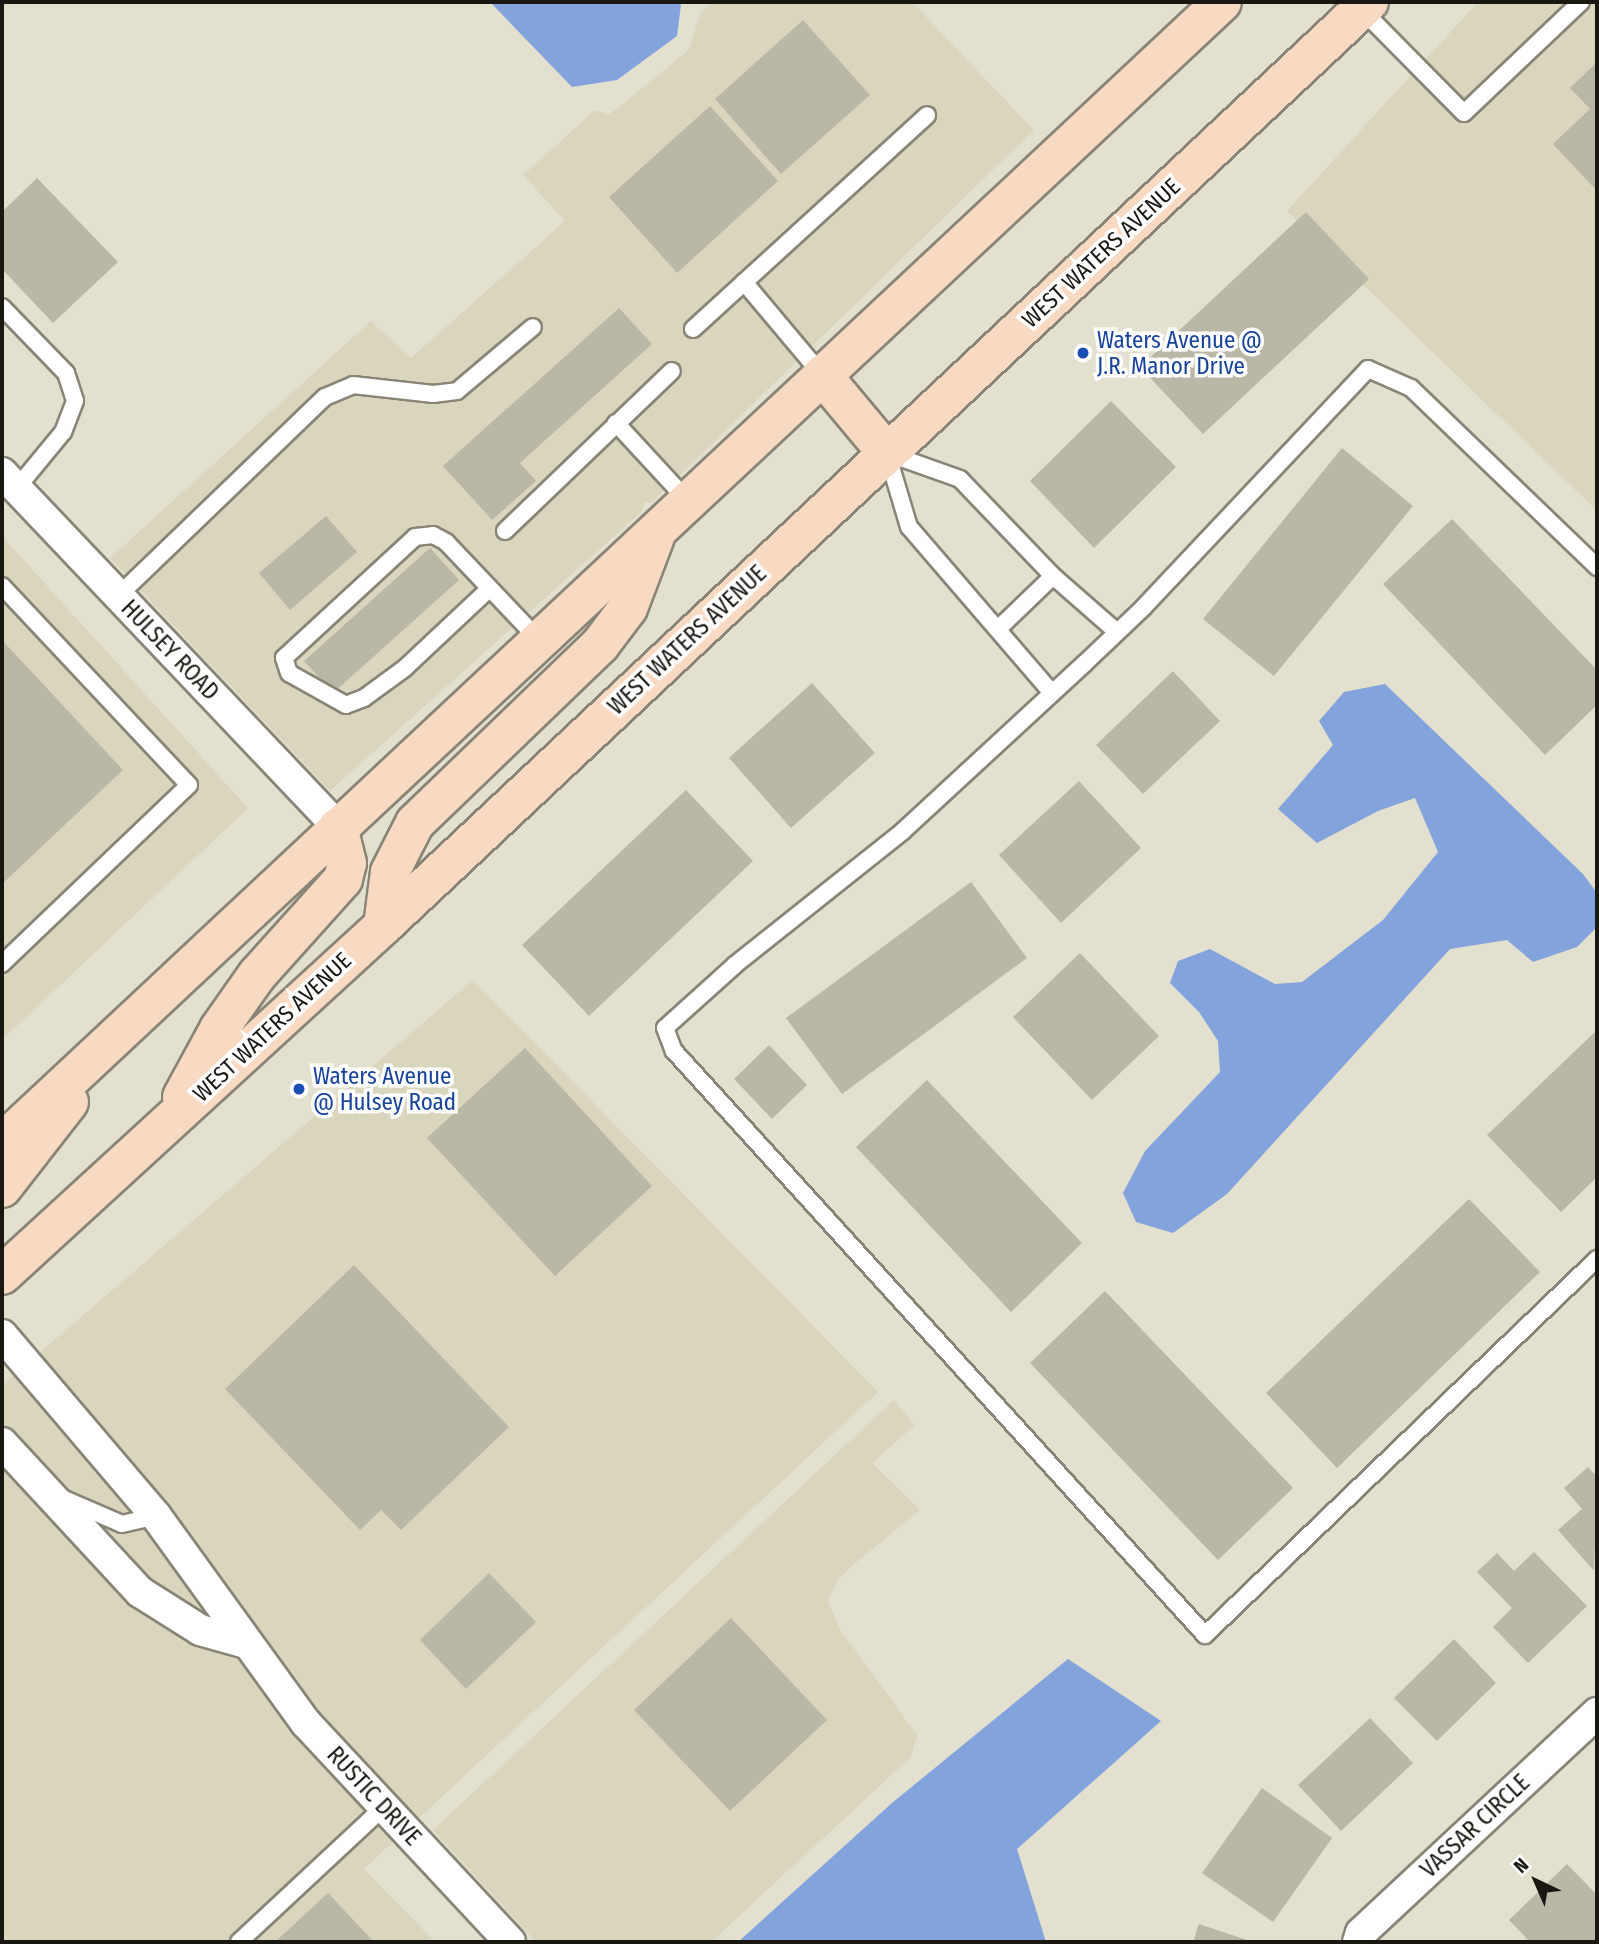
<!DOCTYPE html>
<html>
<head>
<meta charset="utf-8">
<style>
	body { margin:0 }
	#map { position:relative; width:1599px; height:1944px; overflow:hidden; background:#e3e0d0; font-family:"Fira Sans Condensed",sans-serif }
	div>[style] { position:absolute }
	.built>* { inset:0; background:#dad5bd }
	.water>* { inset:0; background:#83a3dc }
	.building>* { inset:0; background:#bab7a7 }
	.roads { filter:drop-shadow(2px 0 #888576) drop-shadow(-2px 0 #888576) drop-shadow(0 2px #888576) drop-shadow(0 -2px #888576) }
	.lane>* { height:16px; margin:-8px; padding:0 8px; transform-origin:8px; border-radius:8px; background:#fff }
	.street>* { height:30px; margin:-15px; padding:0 15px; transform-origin:15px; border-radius:15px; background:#fff }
	.secondary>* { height:38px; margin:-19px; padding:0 19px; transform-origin:19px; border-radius:19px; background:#f8d9c2 }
	.dots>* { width:19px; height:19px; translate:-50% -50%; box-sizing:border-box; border:4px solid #fff; border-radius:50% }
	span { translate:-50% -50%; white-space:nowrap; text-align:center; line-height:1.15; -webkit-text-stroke:7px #fff; paint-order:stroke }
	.street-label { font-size:23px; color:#181711 }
	.transit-label { font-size:23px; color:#164399 }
	.left { translate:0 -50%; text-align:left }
	.frame { position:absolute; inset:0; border:4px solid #181711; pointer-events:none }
	.north { position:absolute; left:1501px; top:1846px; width:70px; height:70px; -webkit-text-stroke:5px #fff; paint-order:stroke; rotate:316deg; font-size:19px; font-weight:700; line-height:28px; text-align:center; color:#181711 }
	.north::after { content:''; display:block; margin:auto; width:24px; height:32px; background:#181711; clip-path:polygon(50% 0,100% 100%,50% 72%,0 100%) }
</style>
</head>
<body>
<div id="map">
	<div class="built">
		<div style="clip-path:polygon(711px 2px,912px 2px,1034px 130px,651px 503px,645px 501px,641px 512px,330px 791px,110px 558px,371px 321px,411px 358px,565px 221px,523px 175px,595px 110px,609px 114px,619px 107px,689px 50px,700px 14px)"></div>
		<div style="clip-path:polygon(1478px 2px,1597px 2px,1597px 511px,1287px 211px)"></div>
		<div style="clip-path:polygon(2px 536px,248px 808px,2px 1040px)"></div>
		<div style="clip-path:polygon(473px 980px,878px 1392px,364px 1869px,435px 1942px,2px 1942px,2px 1385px)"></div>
		<div style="clip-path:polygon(894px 1400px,915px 1425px,872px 1463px,920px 1510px,854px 1564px,837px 1581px,828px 1601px,839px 1628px,917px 1735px,911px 1757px,711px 1942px,536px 1942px,433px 1830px)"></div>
	</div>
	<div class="water">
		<div style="clip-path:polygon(490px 2px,675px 2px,681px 5px,677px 36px,617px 80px,572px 87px)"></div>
		<div style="clip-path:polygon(1385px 684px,1583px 874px,1597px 893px,1597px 927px,1577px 947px,1533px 962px,1507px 940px,1450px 949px,1227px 1194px,1173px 1233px,1136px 1222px,1123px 1193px,1145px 1151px,1220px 1072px,1218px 1041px,1199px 1012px,1170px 983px,1178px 961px,1210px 949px,1275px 984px,1302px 982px,1383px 920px,1438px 852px,1415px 798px,1378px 811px,1317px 843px,1278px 809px,1333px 745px,1319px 721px,1344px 692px)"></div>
		<div style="clip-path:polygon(1068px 1659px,1161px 1721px,1017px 1849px,1046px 1942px,738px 1942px,892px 1803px)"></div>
	</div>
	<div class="building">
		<div style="clip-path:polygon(803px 20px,870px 95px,781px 174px,715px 99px)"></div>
		<div style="clip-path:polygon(1597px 62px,1597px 191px,1553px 144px,1590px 109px,1570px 88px)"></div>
		<div style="clip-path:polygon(710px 106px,778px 181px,677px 273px,609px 197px)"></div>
		<div style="clip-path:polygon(37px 178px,118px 262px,53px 323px,2px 269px,2px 212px)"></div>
		<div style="clip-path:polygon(1306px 212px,1369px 279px,1203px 434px,1140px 367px)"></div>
		<div style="clip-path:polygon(619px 308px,652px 344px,520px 463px,536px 481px,492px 520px,443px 466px)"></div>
		<div style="clip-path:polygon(1111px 401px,1176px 467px,1094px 548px,1030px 481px)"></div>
		<div style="clip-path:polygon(1342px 448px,1413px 506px,1274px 676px,1203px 619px)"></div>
		<div style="clip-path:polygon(326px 516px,357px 552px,290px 610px,259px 573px)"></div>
		<div style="clip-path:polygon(1452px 519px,1597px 670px,1597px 705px,1545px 755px,1383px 584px)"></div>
		<div style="clip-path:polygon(430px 548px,459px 580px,333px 693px,304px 661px)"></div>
		<div style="clip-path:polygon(2px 640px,123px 770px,2px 884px)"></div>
		<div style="clip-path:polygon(1173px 671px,1220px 721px,1143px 794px,1096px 745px)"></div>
		<div style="clip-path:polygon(812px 683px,875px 753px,791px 828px,729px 758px)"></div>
		<div style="clip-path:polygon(1079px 781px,1141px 848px,1061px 923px,999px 855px)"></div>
		<div style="clip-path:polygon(686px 790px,753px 861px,589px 1016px,522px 945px)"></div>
		<div style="clip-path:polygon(971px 882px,1027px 958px,842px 1094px,786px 1018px)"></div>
		<div style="clip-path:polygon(1080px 953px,1159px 1036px,1092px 1100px,1013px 1017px)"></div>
		<div style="clip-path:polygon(1597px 1030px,1597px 1177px,1561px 1212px,1487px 1135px)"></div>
		<div style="clip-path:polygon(769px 1045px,807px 1085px,772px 1119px,734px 1079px)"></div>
		<div style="clip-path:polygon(525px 1048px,652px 1186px,555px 1276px,427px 1138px)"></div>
		<div style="clip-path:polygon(927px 1080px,1082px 1243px,1011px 1312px,856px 1147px)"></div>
		<div style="clip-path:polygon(1469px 1199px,1540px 1272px,1337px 1468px,1266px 1393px)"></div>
		<div style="clip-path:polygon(354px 1265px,509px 1427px,401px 1530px,381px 1510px,360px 1530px,225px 1389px)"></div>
		<div style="clip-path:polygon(1105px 1291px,1293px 1488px,1218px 1560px,1030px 1363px)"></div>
		<div style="clip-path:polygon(1588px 1467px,1597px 1477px,1594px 1571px,1558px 1530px,1582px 1509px,1564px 1488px)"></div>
		<div style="clip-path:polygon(1534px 1552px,1587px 1606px,1528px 1663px,1493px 1627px,1512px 1608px,1477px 1572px,1497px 1553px,1514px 1571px)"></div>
		<div style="clip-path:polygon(489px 1573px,536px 1622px,466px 1689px,420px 1640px)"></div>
		<div style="clip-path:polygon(731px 1618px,827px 1720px,730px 1811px,634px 1710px)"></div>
		<div style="clip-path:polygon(1454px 1639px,1496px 1683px,1437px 1741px,1394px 1698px)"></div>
		<div style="clip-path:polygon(1370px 1718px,1413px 1763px,1341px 1831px,1298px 1785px)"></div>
		<div style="clip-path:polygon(1262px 1788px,1332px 1838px,1273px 1922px,1202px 1873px)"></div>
		<div style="clip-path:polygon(1567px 1864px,1597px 1895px,1597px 1942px,1530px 1942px,1509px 1920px)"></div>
		<div style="clip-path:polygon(328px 1893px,374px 1942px,275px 1942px)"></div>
		<div style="clip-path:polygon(1199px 1924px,1253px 1942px,1193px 1942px)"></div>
	</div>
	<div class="roads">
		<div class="lane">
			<div style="left:1361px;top:9px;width:146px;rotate:45.3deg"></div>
			<div style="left:1464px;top:113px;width:161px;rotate:-43.5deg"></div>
			<div style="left:744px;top:282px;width:121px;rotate:50deg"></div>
			<div style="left:2px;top:307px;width:92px;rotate:45.9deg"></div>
			<div style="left:66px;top:373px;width:29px;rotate:72deg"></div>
			<div style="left:75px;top:401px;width:33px;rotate:111deg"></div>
			<div style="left:63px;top:432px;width:74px;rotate:129.5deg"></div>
			<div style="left:693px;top:329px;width:317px;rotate:-42.4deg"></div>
			<div style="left:616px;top:423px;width:106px;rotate:47.3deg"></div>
			<div style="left:505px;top:531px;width:231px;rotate:-43.8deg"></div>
			<div style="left:1597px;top:567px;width:258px;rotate:-136.1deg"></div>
			<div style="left:1411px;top:388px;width:47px;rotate:-156.2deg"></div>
			<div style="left:1368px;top:369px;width:327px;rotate:133.3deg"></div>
			<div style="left:1144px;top:607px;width:81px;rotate:136.5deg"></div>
			<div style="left:1085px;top:663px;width:249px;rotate:137.3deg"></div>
			<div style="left:902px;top:832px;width:213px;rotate:141.5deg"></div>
			<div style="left:735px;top:965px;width:94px;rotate:138deg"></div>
			<div style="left:665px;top:1028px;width:25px;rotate:69deg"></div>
			<div style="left:674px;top:1051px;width:789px;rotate:47.72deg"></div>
			<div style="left:1205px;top:1635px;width:543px;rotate:-43.81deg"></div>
			<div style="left:2px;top:586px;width:273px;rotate:46.8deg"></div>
			<div style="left:189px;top:785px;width:259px;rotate:136.3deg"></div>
			<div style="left:489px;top:589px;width:115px;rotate:136.8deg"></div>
			<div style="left:405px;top:668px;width:51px;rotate:143.8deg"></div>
			<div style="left:364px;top:698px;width:19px;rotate:159deg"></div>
			<div style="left:346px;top:705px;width:65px;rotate:-150.7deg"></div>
			<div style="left:289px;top:673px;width:16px;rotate:-108deg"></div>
			<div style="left:284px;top:658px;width:178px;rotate:-42.7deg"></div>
			<div style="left:415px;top:537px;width:18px;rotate:-6deg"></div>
			<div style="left:433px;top:535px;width:15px;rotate:28deg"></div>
			<div style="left:446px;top:542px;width:134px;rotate:46.5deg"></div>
			<div style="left:118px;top:596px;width:287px;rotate:-43.9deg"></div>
			<div style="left:325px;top:397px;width:30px;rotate:-23deg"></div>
			<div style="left:353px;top:385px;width:81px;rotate:6.4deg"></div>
			<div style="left:433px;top:394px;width:24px;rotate:-7deg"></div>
			<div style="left:457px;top:391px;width:99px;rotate:-40.1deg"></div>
			<div style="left:999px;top:628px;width:75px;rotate:-43.9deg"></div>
			<div style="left:1052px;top:693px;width:219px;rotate:-130.7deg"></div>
			<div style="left:909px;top:527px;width:77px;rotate:-106.6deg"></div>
			<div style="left:887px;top:453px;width:77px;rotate:19.6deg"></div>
			<div style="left:960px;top:479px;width:134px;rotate:46.2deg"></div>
			<div style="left:1053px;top:576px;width:85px;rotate:41.2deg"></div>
			<div style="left:62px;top:1498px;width:65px;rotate:23.4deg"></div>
			<div style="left:122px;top:1524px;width:35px;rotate:-13deg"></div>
			<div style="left:239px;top:1942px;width:200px;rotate:-43deg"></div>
		</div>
		<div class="street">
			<div style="left:2px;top:473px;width:488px;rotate:46.5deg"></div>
			<div style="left:2px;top:1335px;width:238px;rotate:49.6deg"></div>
			<div style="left:156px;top:1516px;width:256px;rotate:54.1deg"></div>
			<div style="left:306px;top:1723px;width:299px;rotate:47deg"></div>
			<div style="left:2px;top:1443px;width:203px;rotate:47.2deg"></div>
			<div style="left:140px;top:1592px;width:71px;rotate:32.3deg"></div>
			<div style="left:200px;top:1630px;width:48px;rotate:15.8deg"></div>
			<div style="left:1358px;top:1942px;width:9px;rotate:-72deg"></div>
			<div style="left:1361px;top:1933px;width:323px;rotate:-43deg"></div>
		</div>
		<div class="secondary">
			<div style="left:822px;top:375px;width:102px;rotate:50.2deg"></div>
			<div style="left:383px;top:926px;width:54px;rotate:-82.6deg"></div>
			<div style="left:390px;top:872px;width:55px;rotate:-63deg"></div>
			<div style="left:415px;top:823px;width:257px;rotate:-43.9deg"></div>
			<div style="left:600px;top:645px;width:46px;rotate:-52.9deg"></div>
			<div style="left:628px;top:608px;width:76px;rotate:-69.2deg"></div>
			<div style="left:182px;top:1097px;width:77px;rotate:-61.4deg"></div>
			<div style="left:219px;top:1029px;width:66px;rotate:-54.9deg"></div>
			<div style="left:257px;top:975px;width:129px;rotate:-48.1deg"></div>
			<div style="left:343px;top:879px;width:16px;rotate:-76deg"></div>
			<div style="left:347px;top:863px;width:37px;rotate:-104deg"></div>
			<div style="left:2px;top:1143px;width:1670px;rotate:-43.08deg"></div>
			<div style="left:2px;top:1188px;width:109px;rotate:-52.1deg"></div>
			<div style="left:2px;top:1275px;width:517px;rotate:-42.49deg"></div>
			<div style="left:383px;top:926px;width:1351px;rotate:-43.14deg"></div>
		</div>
	</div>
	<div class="dots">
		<div style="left:1083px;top:353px;background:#1a4fb4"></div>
		<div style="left:299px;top:1089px;background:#1a4fb4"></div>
	</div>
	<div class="street-label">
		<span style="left:1101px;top:253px;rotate:-43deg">WEST WATERS AVENUE</span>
		<span style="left:687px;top:640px;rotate:-43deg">WEST WATERS AVENUE</span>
		<span style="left:170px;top:650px;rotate:46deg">HULSEY ROAD</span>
		<span style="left:272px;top:1027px;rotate:-43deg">WEST WATERS AVENUE</span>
		<span style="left:374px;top:1796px;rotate:47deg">RUSTIC DRIVE</span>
		<span style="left:1475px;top:1826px;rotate:-43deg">VASSAR CIRCLE</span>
	</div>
	<div class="transit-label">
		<span class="left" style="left:1097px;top:353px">Waters Avenue @<br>J.R. Manor Drive</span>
		<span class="left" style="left:313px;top:1089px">Waters Avenue<br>@ Hulsey Road</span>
	</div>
	<div class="frame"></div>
	<div class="north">N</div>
</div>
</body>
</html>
